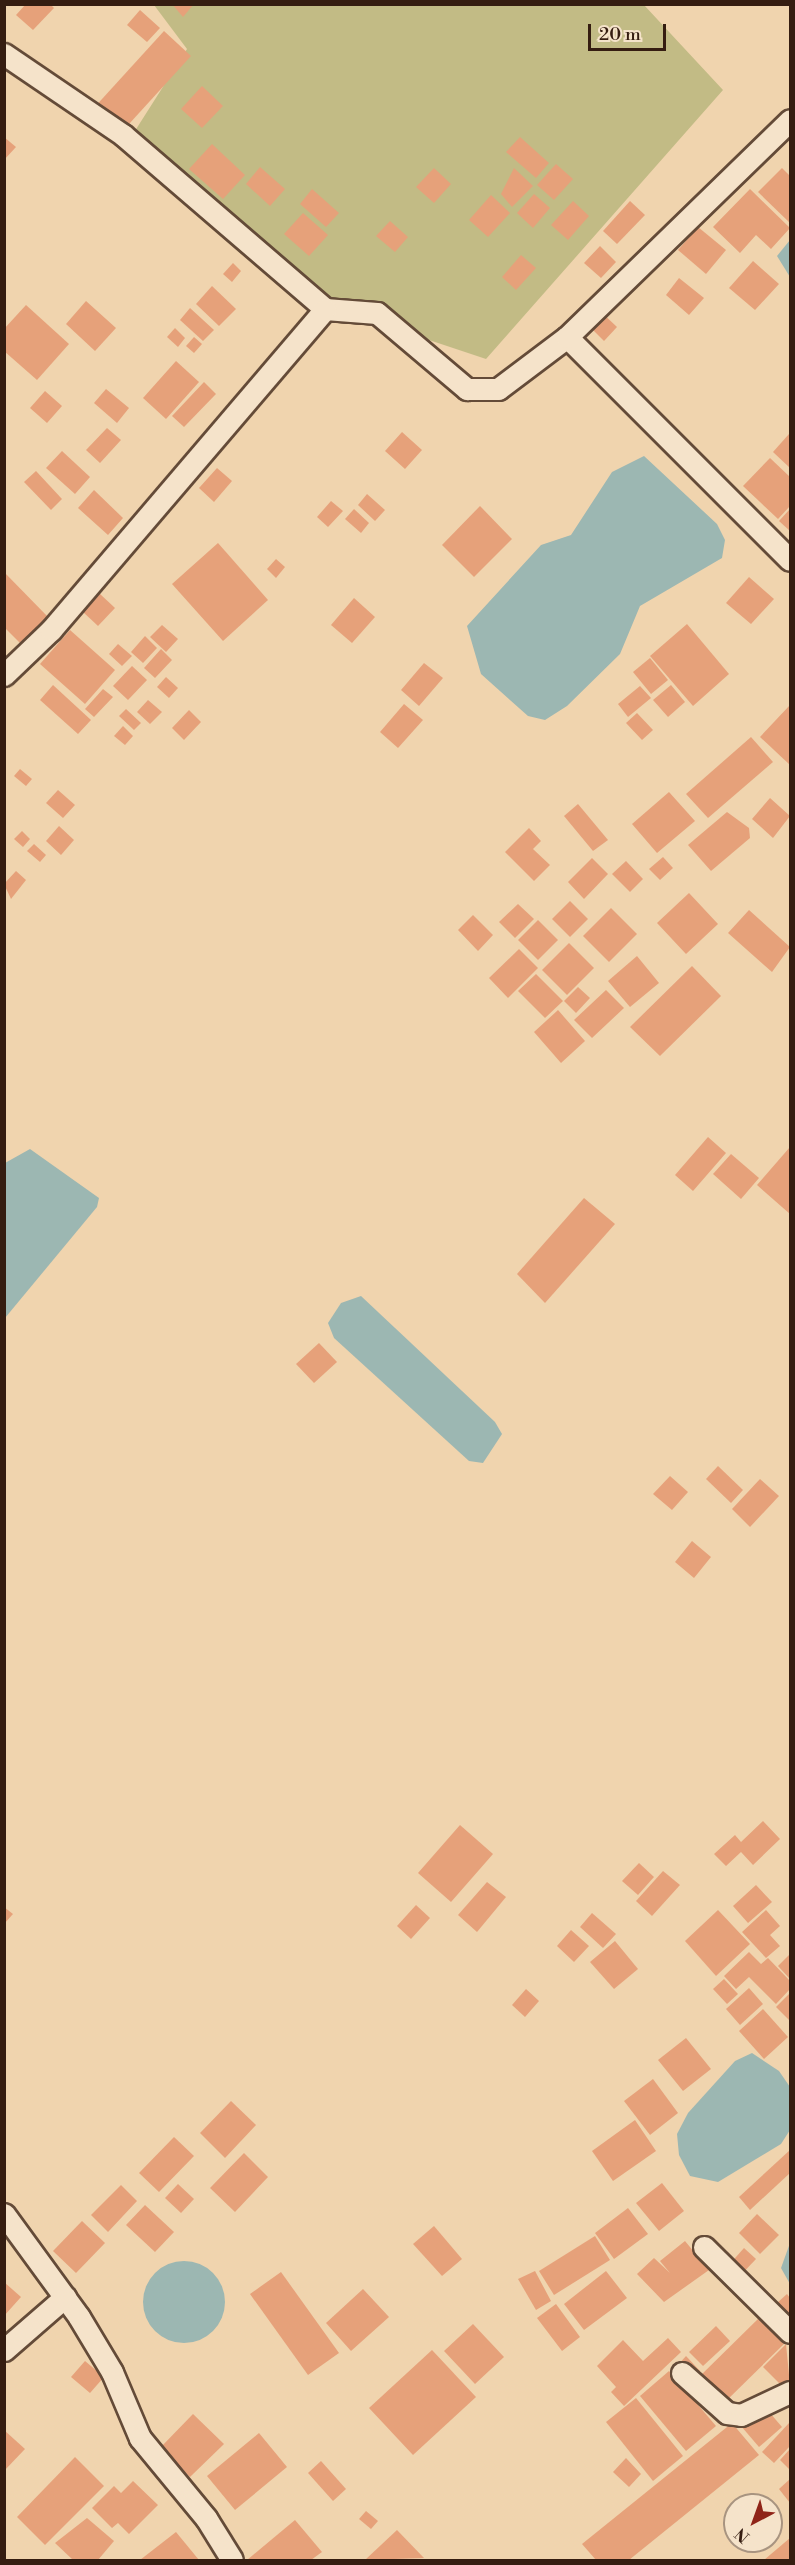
<!DOCTYPE html>
<html>
<head>
<meta charset="utf-8">
<style>
	body { margin:0 }
	#map { position:relative; width:795px; height:2565px; overflow:hidden; background:#f0d4ae; font-family:"Libre Bodoni",serif }
	div>[style] { position:absolute }
	.green>* { inset:0; background:#c2bb85 }
	.water>* { inset:0; background:#9cb7b2 }
	.round { border-radius:50% }
	.building>* { inset:0; background:#e6a17a }
	.roads { filter:drop-shadow(2px 0 #644b38) drop-shadow(-2px 0 #644b38) drop-shadow(0 2px #644b38) drop-shadow(0 -2px #644b38) }
	.street>* { height:21px; margin:-10.5px; padding:0 10.5px; transform-origin:10.5px; border-radius:10.5px; background:#f5e3ca }
	span { translate:-50% -50%; white-space:nowrap; text-align:center; line-height:1.15; -webkit-text-stroke:5px #f5e3ca; paint-order:stroke }
	.frame { position:absolute; inset:0; border:6px solid #351d11; pointer-events:none }
	.north { position:absolute; left:723px; top:2493px; width:60px; height:60px; box-sizing:border-box; background:#f5e3ca; border:2px solid #a89480; border-radius:50%; rotate:221deg; font-size:16px; font-weight:700; line-height:24px; text-align:center; color:#351d11 }
	.north::after { content:''; display:block; margin:auto; width:21px; height:27px; background:#8f2418; clip-path:polygon(50% 0,100% 100%,50% 72%,0 100%) }
	.scale { position:absolute; left:588px; top:24px; width:78px; height:27px; box-sizing:border-box; border:3px solid #351d11; border-top:0; padding-left:8px; font-size:18px; line-height:21px; white-space:nowrap; color:#351d11; -webkit-text-stroke:4px #f5e3ca; paint-order:stroke }
</style>
</head>
<body>
<div id="map">
	<div class="green">
		<div style="clip-path:polygon(154px 5px,644px 5px,723px 90px,486px 359px,321px 304px,133px 134px,187px 49px)"></div>
	</div>
	<div class="water">
		<div style="clip-path:polygon(790px 240px,790px 277px,777px 256px)"></div>
		<div style="clip-path:polygon(644px 456px,717px 524px,725px 540px,722px 558px,640px 606px,620px 654px,567px 706px,545px 720px,528px 716px,481px 674px,467px 626px,541px 545px,571px 535px,612px 472px)"></div>
		<div style="clip-path:polygon(30px 1149px,99px 1198px,97px 1207px,5px 1318px,5px 1163px)"></div>
		<div style="clip-path:polygon(361px 1296px,495px 1422px,502px 1434px,483px 1463px,469px 1461px,334px 1338px,328px 1323px,341px 1303px)"></div>
		<div style="clip-path:polygon(752px 2053px,779px 2071px,790px 2087px,790px 2130px,781px 2144px,718px 2182px,690px 2176px,679px 2155px,677px 2134px,688px 2113px,735px 2061px)"></div>
		<div style="clip-path:polygon(790px 2243px,790px 2284px,781px 2268px)"></div>
		<div class="round" style="left:143px;top:2261px;width:82px;height:82px"></div>
	</div>
	<div class="building">
		<div style="clip-path:polygon(26px 4px,50px 4px,54px 8px,33px 30px,16px 15px)"></div>
		<div style="clip-path:polygon(172px 4px,194px 4px,183px 17px)"></div>
		<div style="clip-path:polygon(140px 10px,160px 28px,147px 42px,127px 25px)"></div>
		<div style="clip-path:polygon(164px 31px,191px 56px,119px 135px,92px 110px)"></div>
		<div style="clip-path:polygon(202px 86px,223px 106px,202px 128px,181px 109px)"></div>
		<div style="clip-path:polygon(4px 137px,16px 147px,4px 160px)"></div>
		<div style="clip-path:polygon(520px 137px,549px 163px,536px 178px,506px 152px)"></div>
		<div style="clip-path:polygon(212px 144px,245px 175px,223px 199px,189px 169px)"></div>
		<div style="clip-path:polygon(556px 164px,573px 179px,554px 200px,537px 185px)"></div>
		<div style="clip-path:polygon(260px 167px,285px 189px,270px 206px,246px 184px)"></div>
		<div style="clip-path:polygon(434px 168px,451px 184px,434px 203px,416px 187px)"></div>
		<div style="clip-path:polygon(514px 168px,533px 186px,512px 207px,501px 194px)"></div>
		<div style="clip-path:polygon(782px 168px,790px 176px,790px 223px,758px 192px)"></div>
		<div style="clip-path:polygon(312px 189px,339px 213px,326px 227px,300px 204px)"></div>
		<div style="clip-path:polygon(750px 189px,790px 228px,771px 249px,756px 235px,740px 253px,713px 227px)"></div>
		<div style="clip-path:polygon(534px 194px,550px 208px,533px 228px,517px 213px)"></div>
		<div style="clip-path:polygon(491px 195px,510px 213px,488px 237px,469px 220px)"></div>
		<div style="clip-path:polygon(573px 201px,589px 216px,568px 240px,551px 225px)"></div>
		<div style="clip-path:polygon(630px 201px,645px 215px,617px 244px,603px 231px)"></div>
		<div style="clip-path:polygon(303px 213px,328px 235px,309px 256px,284px 234px)"></div>
		<div style="clip-path:polygon(390px 221px,408px 237px,395px 252px,376px 236px)"></div>
		<div style="clip-path:polygon(698px 227px,726px 250px,706px 274px,678px 250px)"></div>
		<div style="clip-path:polygon(600px 246px,616px 262px,601px 278px,584px 263px)"></div>
		<div style="clip-path:polygon(521px 255px,536px 268px,516px 290px,502px 277px)"></div>
		<div style="clip-path:polygon(753px 261px,779px 284px,755px 310px,729px 288px)"></div>
		<div style="clip-path:polygon(233px 263px,241px 271px,232px 282px,223px 274px)"></div>
		<div style="clip-path:polygon(679px 278px,704px 298px,689px 315px,666px 295px)"></div>
		<div style="clip-path:polygon(212px 286px,236px 309px,219px 326px,196px 304px)"></div>
		<div style="clip-path:polygon(86px 301px,116px 328px,95px 351px,66px 324px)"></div>
		<div style="clip-path:polygon(26px 305px,69px 344px,37px 380px,4px 351px,4px 329px)"></div>
		<div style="clip-path:polygon(190px 308px,214px 330px,203px 341px,180px 320px)"></div>
		<div style="clip-path:polygon(599px 310px,617px 327px,604px 341px,587px 324px)"></div>
		<div style="clip-path:polygon(175px 328px,185px 338px,178px 347px,167px 337px)"></div>
		<div style="clip-path:polygon(194px 337px,202px 344px,194px 353px,186px 346px)"></div>
		<div style="clip-path:polygon(176px 361px,199px 382px,166px 419px,143px 398px)"></div>
		<div style="clip-path:polygon(204px 382px,216px 394px,184px 427px,172px 416px)"></div>
		<div style="clip-path:polygon(106px 389px,129px 408px,117px 423px,94px 403px)"></div>
		<div style="clip-path:polygon(45px 391px,62px 406px,47px 423px,30px 408px)"></div>
		<div style="clip-path:polygon(107px 428px,121px 440px,100px 463px,86px 450px)"></div>
		<div style="clip-path:polygon(402px 432px,422px 450px,405px 469px,385px 451px)"></div>
		<div style="clip-path:polygon(789px 434px,790px 435px,790px 468px,773px 452px)"></div>
		<div style="clip-path:polygon(62px 451px,90px 477px,75px 494px,46px 468px)"></div>
		<div style="clip-path:polygon(770px 458px,790px 477px,790px 506px,778px 519px,743px 486px)"></div>
		<div style="clip-path:polygon(217px 468px,232px 481px,214px 502px,199px 488px)"></div>
		<div style="clip-path:polygon(36px 471px,62px 499px,51px 510px,24px 482px)"></div>
		<div style="clip-path:polygon(94px 490px,123px 518px,108px 535px,78px 508px)"></div>
		<div style="clip-path:polygon(367px 494px,385px 510px,375px 521px,358px 505px)"></div>
		<div style="clip-path:polygon(331px 501px,343px 511px,328px 527px,317px 517px)"></div>
		<div style="clip-path:polygon(480px 506px,512px 539px,474px 577px,442px 545px)"></div>
		<div style="clip-path:polygon(354px 509px,369px 523px,361px 533px,345px 519px)"></div>
		<div style="clip-path:polygon(790px 509px,790px 531px,779px 521px)"></div>
		<div style="clip-path:polygon(218px 543px,268px 600px,223px 641px,172px 584px)"></div>
		<div style="clip-path:polygon(276px 559px,285px 567px,276px 578px,267px 569px)"></div>
		<div style="clip-path:polygon(4px 572px,48px 617px,20px 643px,4px 627px)"></div>
		<div style="clip-path:polygon(749px 577px,774px 599px,751px 624px,726px 603px)"></div>
		<div style="clip-path:polygon(99px 593px,115px 608px,98px 626px,82px 611px)"></div>
		<div style="clip-path:polygon(354px 598px,375px 617px,352px 643px,331px 625px)"></div>
		<div style="clip-path:polygon(687px 624px,729px 674px,693px 706px,650px 656px)"></div>
		<div style="clip-path:polygon(162px 625px,178px 639px,166px 652px,150px 637px)"></div>
		<div style="clip-path:polygon(70px 630px,115px 670px,85px 704px,40px 664px)"></div>
		<div style="clip-path:polygon(145px 636px,157px 648px,143px 663px,131px 652px)"></div>
		<div style="clip-path:polygon(118px 644px,132px 656px,122px 666px,109px 654px)"></div>
		<div style="clip-path:polygon(161px 649px,172px 660px,155px 678px,144px 668px)"></div>
		<div style="clip-path:polygon(650px 658px,668px 680px,651px 694px,633px 672px)"></div>
		<div style="clip-path:polygon(424px 663px,443px 678px,419px 706px,401px 690px)"></div>
		<div style="clip-path:polygon(132px 666px,147px 680px,128px 700px,113px 686px)"></div>
		<div style="clip-path:polygon(166px 677px,178px 688px,169px 698px,157px 687px)"></div>
		<div style="clip-path:polygon(53px 685px,91px 720px,78px 734px,40px 700px)"></div>
		<div style="clip-path:polygon(671px 685px,685px 702px,668px 717px,653px 700px)"></div>
		<div style="clip-path:polygon(640px 686px,651px 698px,628px 717px,618px 704px)"></div>
		<div style="clip-path:polygon(103px 689px,113px 697px,94px 717px,85px 709px)"></div>
		<div style="clip-path:polygon(148px 700px,162px 712px,150px 724px,137px 712px)"></div>
		<div style="clip-path:polygon(404px 704px,423px 720px,398px 748px,380px 732px)"></div>
		<div style="clip-path:polygon(790px 705px,790px 765px,760px 737px)"></div>
		<div style="clip-path:polygon(126px 709px,141px 723px,134px 730px,119px 716px)"></div>
		<div style="clip-path:polygon(189px 710px,201px 722px,184px 740px,172px 728px)"></div>
		<div style="clip-path:polygon(637px 713px,653px 730px,642px 740px,626px 723px)"></div>
		<div style="clip-path:polygon(123px 726px,133px 736px,125px 745px,114px 736px)"></div>
		<div style="clip-path:polygon(751px 737px,773px 762px,708px 818px,686px 794px)"></div>
		<div style="clip-path:polygon(20px 769px,32px 779px,26px 786px,14px 776px)"></div>
		<div style="clip-path:polygon(58px 790px,75px 805px,63px 818px,46px 803px)"></div>
		<div style="clip-path:polygon(669px 792px,695px 821px,657px 853px,632px 824px)"></div>
		<div style="clip-path:polygon(770px 798px,790px 816px,773px 838px,752px 819px)"></div>
		<div style="clip-path:polygon(578px 804px,608px 840px,593px 851px,564px 816px)"></div>
		<div style="clip-path:polygon(727px 812px,749px 828px,750px 838px,711px 871px,688px 845px)"></div>
		<div style="clip-path:polygon(59px 826px,74px 840px,61px 855px,46px 841px)"></div>
		<div style="clip-path:polygon(529px 828px,541px 841px,533px 849px,550px 865px,534px 881px,505px 852px)"></div>
		<div style="clip-path:polygon(22px 831px,30px 839px,23px 847px,14px 839px)"></div>
		<div style="clip-path:polygon(34px 844px,46px 855px,40px 862px,27px 851px)"></div>
		<div style="clip-path:polygon(663px 857px,673px 868px,660px 880px,649px 869px)"></div>
		<div style="clip-path:polygon(592px 858px,608px 874px,584px 899px,568px 882px)"></div>
		<div style="clip-path:polygon(626px 861px,643px 879px,630px 892px,612px 874px)"></div>
		<div style="clip-path:polygon(16px 871px,26px 880px,11px 899px,4px 884px)"></div>
		<div style="clip-path:polygon(689px 893px,718px 924px,686px 954px,657px 923px)"></div>
		<div style="clip-path:polygon(570px 901px,588px 919px,570px 937px,552px 919px)"></div>
		<div style="clip-path:polygon(518px 904px,534px 919px,515px 938px,499px 922px)"></div>
		<div style="clip-path:polygon(611px 908px,637px 934px,609px 962px,583px 936px)"></div>
		<div style="clip-path:polygon(749px 910px,790px 947px,772px 972px,728px 933px)"></div>
		<div style="clip-path:polygon(473px 915px,493px 935px,478px 951px,458px 930px)"></div>
		<div style="clip-path:polygon(538px 920px,558px 940px,538px 960px,518px 940px)"></div>
		<div style="clip-path:polygon(569px 943px,594px 968px,567px 995px,542px 970px)"></div>
		<div style="clip-path:polygon(519px 949px,538px 968px,508px 998px,489px 978px)"></div>
		<div style="clip-path:polygon(637px 956px,659px 983px,630px 1007px,608px 981px)"></div>
		<div style="clip-path:polygon(692px 966px,721px 996px,660px 1056px,630px 1027px)"></div>
		<div style="clip-path:polygon(536px 974px,563px 1001px,545px 1018px,518px 991px)"></div>
		<div style="clip-path:polygon(578px 987px,590px 998px,576px 1013px,564px 1001px)"></div>
		<div style="clip-path:polygon(606px 990px,624px 1008px,592px 1038px,574px 1020px)"></div>
		<div style="clip-path:polygon(558px 1010px,585px 1041px,561px 1063px,534px 1032px)"></div>
		<div style="clip-path:polygon(708px 1137px,726px 1153px,693px 1191px,675px 1175px)"></div>
		<div style="clip-path:polygon(790px 1147px,790px 1214px,757px 1185px)"></div>
		<div style="clip-path:polygon(731px 1154px,759px 1178px,741px 1199px,713px 1174px)"></div>
		<div style="clip-path:polygon(584px 1198px,615px 1224px,545px 1303px,517px 1274px)"></div>
		<div style="clip-path:polygon(319px 1343px,337px 1362px,314px 1383px,296px 1364px)"></div>
		<div style="clip-path:polygon(718px 1466px,743px 1490px,731px 1503px,706px 1479px)"></div>
		<div style="clip-path:polygon(670px 1476px,688px 1492px,672px 1510px,653px 1494px)"></div>
		<div style="clip-path:polygon(760px 1479px,779px 1496px,750px 1527px,732px 1509px)"></div>
		<div style="clip-path:polygon(692px 1541px,711px 1557px,694px 1578px,675px 1562px)"></div>
		<div style="clip-path:polygon(763px 1821px,780px 1839px,753px 1865px,741px 1852px,726px 1866px,714px 1854px,735px 1835px,741px 1842px)"></div>
		<div style="clip-path:polygon(460px 1825px,493px 1854px,451px 1902px,418px 1873px)"></div>
		<div style="clip-path:polygon(639px 1863px,654px 1877px,638px 1895px,622px 1881px)"></div>
		<div style="clip-path:polygon(663px 1871px,680px 1885px,652px 1916px,636px 1901px)"></div>
		<div style="clip-path:polygon(487px 1882px,506px 1897px,477px 1932px,458px 1915px)"></div>
		<div style="clip-path:polygon(756px 1885px,772px 1902px,748px 1923px,733px 1906px)"></div>
		<div style="clip-path:polygon(416px 1905px,430px 1918px,411px 1939px,397px 1926px)"></div>
		<div style="clip-path:polygon(4px 1907px,13px 1914px,4px 1924px)"></div>
		<div style="clip-path:polygon(718px 1910px,750px 1944px,716px 1976px,685px 1941px)"></div>
		<div style="clip-path:polygon(766px 1910px,780px 1926px,770px 1935px,780px 1946px,766px 1958px,742px 1932px)"></div>
		<div style="clip-path:polygon(592px 1913px,616px 1934px,603px 1948px,580px 1927px)"></div>
		<div style="clip-path:polygon(571px 1930px,589px 1946px,574px 1962px,557px 1946px)"></div>
		<div style="clip-path:polygon(615px 1941px,638px 1969px,614px 1989px,590px 1962px)"></div>
		<div style="clip-path:polygon(749px 1952px,761px 1964px,768px 1958px,790px 1981px,790px 1989px,776px 2004px,749px 1977px,736px 1989px,724px 1976px)"></div>
		<div style="clip-path:polygon(790px 1954px,790px 1979px,778px 1966px)"></div>
		<div style="clip-path:polygon(724px 1979px,738px 1994px,727px 2004px,713px 1989px)"></div>
		<div style="clip-path:polygon(749px 1988px,763px 2004px,740px 2025px,726px 2009px)"></div>
		<div style="clip-path:polygon(526px 1989px,539px 2001px,525px 2017px,512px 2005px)"></div>
		<div style="clip-path:polygon(790px 1993px,790px 2021px,776px 2007px)"></div>
		<div style="clip-path:polygon(763px 2009px,788px 2037px,764px 2059px,739px 2031px)"></div>
		<div style="clip-path:polygon(686px 2038px,711px 2069px,683px 2091px,658px 2060px)"></div>
		<div style="clip-path:polygon(653px 2079px,678px 2113px,650px 2135px,624px 2101px)"></div>
		<div style="clip-path:polygon(231px 2101px,256px 2125px,225px 2158px,200px 2133px)"></div>
		<div style="clip-path:polygon(635px 2120px,656px 2151px,613px 2181px,592px 2151px)"></div>
		<div style="clip-path:polygon(174px 2137px,194px 2156px,159px 2192px,139px 2173px)"></div>
		<div style="clip-path:polygon(790px 2150px,790px 2173px,750px 2210px,739px 2197px)"></div>
		<div style="clip-path:polygon(244px 2153px,268px 2177px,235px 2212px,210px 2188px)"></div>
		<div style="clip-path:polygon(662px 2183px,684px 2211px,659px 2231px,636px 2203px)"></div>
		<div style="clip-path:polygon(178px 2184px,194px 2199px,181px 2213px,165px 2198px)"></div>
		<div style="clip-path:polygon(121px 2185px,137px 2201px,108px 2232px,91px 2215px)"></div>
		<div style="clip-path:polygon(145px 2205px,174px 2232px,155px 2252px,126px 2225px)"></div>
		<div style="clip-path:polygon(628px 2208px,648px 2234px,614px 2259px,595px 2233px)"></div>
		<div style="clip-path:polygon(757px 2214px,779px 2235px,760px 2254px,739px 2233px)"></div>
		<div style="clip-path:polygon(82px 2221px,105px 2243px,76px 2273px,53px 2251px)"></div>
		<div style="clip-path:polygon(434px 2226px,462px 2259px,442px 2276px,413px 2244px)"></div>
		<div style="clip-path:polygon(595px 2236px,610px 2260px,554px 2295px,539px 2271px)"></div>
		<div style="clip-path:polygon(685px 2241px,709px 2270px,664px 2302px,637px 2274px,654px 2258px,670px 2273px,660px 2261px)"></div>
		<div style="clip-path:polygon(744px 2248px,756px 2259px,739px 2277px,728px 2266px)"></div>
		<div style="clip-path:polygon(535px 2271px,551px 2301px,536px 2310px,518px 2279px)"></div>
		<div style="clip-path:polygon(606px 2271px,627px 2298px,584px 2330px,564px 2304px)"></div>
		<div style="clip-path:polygon(281px 2272px,339px 2353px,308px 2375px,250px 2294px)"></div>
		<div style="clip-path:polygon(4px 2282px,21px 2297px,4px 2316px)"></div>
		<div style="clip-path:polygon(363px 2289px,389px 2317px,351px 2351px,326px 2323px)"></div>
		<div style="clip-path:polygon(787px 2294px,790px 2298px,790px 2318px,777px 2303px)"></div>
		<div style="clip-path:polygon(556px 2304px,580px 2337px,562px 2351px,537px 2318px)"></div>
		<div style="clip-path:polygon(762px 2315px,787px 2341px,723px 2404px,697px 2379px)"></div>
		<div style="clip-path:polygon(473px 2324px,504px 2357px,475px 2384px,444px 2351px)"></div>
		<div style="clip-path:polygon(716px 2326px,730px 2341px,703px 2366px,689px 2352px)"></div>
		<div style="clip-path:polygon(668px 2338px,681px 2352px,624px 2406px,611px 2392px,616px 2387px,597px 2366px,623px 2340px,643px 2361px)"></div>
		<div style="clip-path:polygon(786px 2344px,790px 2385px,786px 2390px,763px 2367px)"></div>
		<div style="clip-path:polygon(432px 2350px,476px 2397px,413px 2455px,369px 2408px)"></div>
		<div style="clip-path:polygon(686px 2356px,700px 2371px,692px 2379px,678px 2365px)"></div>
		<div style="clip-path:polygon(85px 2361px,104px 2377px,90px 2393px,71px 2377px)"></div>
		<div style="clip-path:polygon(669px 2371px,716px 2426px,686px 2451px,640px 2396px)"></div>
		<div style="clip-path:polygon(636px 2398px,683px 2456px,653px 2481px,606px 2422px)"></div>
		<div style="clip-path:polygon(764px 2406px,782px 2427px,759px 2447px,741px 2426px)"></div>
		<div style="clip-path:polygon(193px 2414px,224px 2444px,190px 2477px,160px 2448px)"></div>
		<div style="clip-path:polygon(790px 2422px,790px 2446px,774px 2463px,762px 2452px)"></div>
		<div style="clip-path:polygon(732px 2423px,759px 2455px,629px 2560px,596px 2560px,582px 2544px)"></div>
		<div style="clip-path:polygon(4px 2430px,25px 2449px,4px 2471px)"></div>
		<div style="clip-path:polygon(259px 2433px,287px 2467px,235px 2510px,207px 2476px)"></div>
		<div style="clip-path:polygon(790px 2449px,790px 2470px,780px 2460px)"></div>
		<div style="clip-path:polygon(75px 2457px,104px 2486px,45px 2545px,17px 2517px)"></div>
		<div style="clip-path:polygon(626px 2458px,641px 2474px,629px 2487px,613px 2472px)"></div>
		<div style="clip-path:polygon(321px 2461px,346px 2489px,333px 2501px,308px 2473px)"></div>
		<div style="clip-path:polygon(790px 2479px,790px 2503px,779px 2489px)"></div>
		<div style="clip-path:polygon(133px 2481px,158px 2505px,129px 2534px,118px 2523px,112px 2528px,92px 2508px,114px 2486px,121px 2493px)"></div>
		<div style="clip-path:polygon(366px 2511px,378px 2521px,371px 2529px,359px 2519px)"></div>
		<div style="clip-path:polygon(87px 2518px,114px 2541px,98px 2560px,73px 2560px,55px 2543px)"></div>
		<div style="clip-path:polygon(295px 2520px,322px 2552px,311px 2560px,247px 2560px)"></div>
		<div style="clip-path:polygon(397px 2530px,424px 2558px,365px 2560px)"></div>
		<div style="clip-path:polygon(176px 2532px,199px 2560px,140px 2560px)"></div>
		<div style="clip-path:polygon(790px 2538px,790px 2560px,764px 2560px)"></div>
	</div>
	<div class="roads">
		<div class="street">
			<div style="left:4px;top:54px;width:144px;rotate:34.2deg"></div>
			<div style="left:123px;top:135px;width:267px;rotate:40.7deg"></div>
			<div style="left:325px;top:309px;width:52px;rotate:4.4deg"></div>
			<div style="left:377px;top:313px;width:118px;rotate:40.2deg"></div>
			<div style="left:467px;top:389px;width:31px"></div>
			<div style="left:498px;top:389px;width:86px;rotate:-37deg"></div>
			<div style="left:567px;top:337px;width:315px;rotate:45deg"></div>
			<div style="left:567px;top:337px;width:311px;rotate:-44.2deg"></div>
			<div style="left:4px;top:675px;width:65px;rotate:-43.8deg"></div>
			<div style="left:51px;top:630px;width:422px;rotate:-49.5deg"></div>
			<div style="left:4px;top:2214px;width:127px;rotate:53.9deg"></div>
			<div style="left:79px;top:2317px;width:64px;rotate:59deg"></div>
			<div style="left:112px;top:2372px;width:72px;rotate:67deg"></div>
			<div style="left:140px;top:2438px;width:104px;rotate:50.5deg"></div>
			<div style="left:206px;top:2518px;width:49px;rotate:58.2deg"></div>
			<div style="left:704px;top:2247px;width:121px;rotate:44.7deg"></div>
			<div style="left:4px;top:2350px;width:81px;rotate:-41deg"></div>
			<div style="left:682px;top:2373px;width:60px;rotate:41.6deg"></div>
			<div style="left:727px;top:2413px;width:14px;rotate:8deg"></div>
			<div style="left:741px;top:2415px;width:54px;rotate:-25.1deg"></div>
		</div>
	</div>
	<div class="frame"></div>
	<div class="north">N</div>
	<div class="scale">20 m</div>
</div>
</body>
</html>
